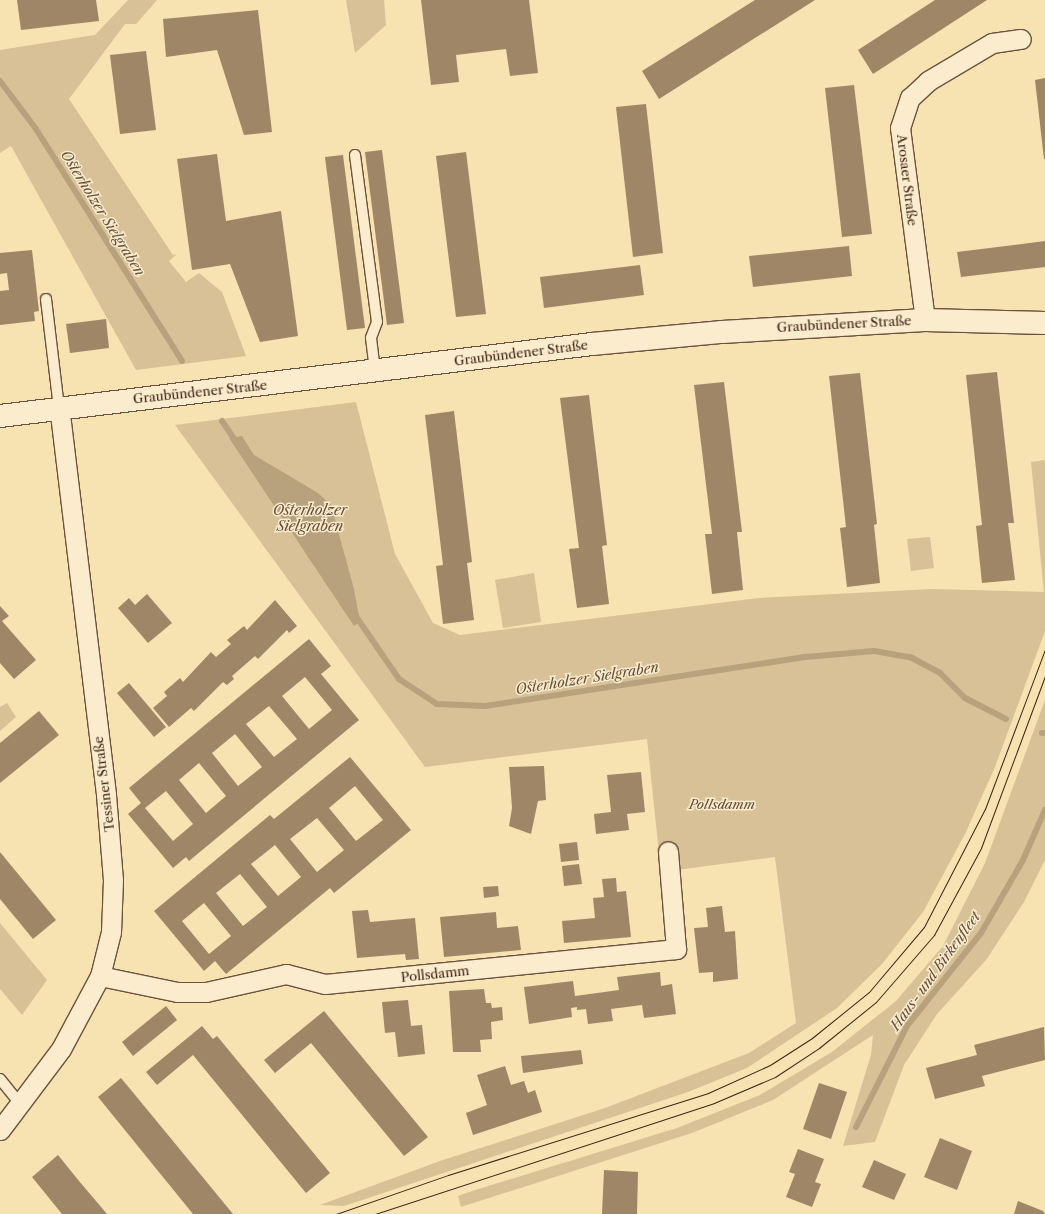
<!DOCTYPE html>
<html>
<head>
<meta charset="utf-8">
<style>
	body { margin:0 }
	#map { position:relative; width:1045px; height:1214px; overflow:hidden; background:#f7e2b1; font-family:"Libre Caslon Text",serif }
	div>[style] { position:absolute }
	.green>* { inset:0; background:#d8c197 }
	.water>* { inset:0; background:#b8a17d }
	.stream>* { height:6px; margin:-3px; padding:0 3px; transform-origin:3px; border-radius:3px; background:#b8a17d }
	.building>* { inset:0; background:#9e8667 }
	.roads { filter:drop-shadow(1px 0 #6c523e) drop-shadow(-1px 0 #6c523e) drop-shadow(0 1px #6c523e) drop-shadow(0 -1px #6c523e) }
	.lane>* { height:10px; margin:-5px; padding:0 5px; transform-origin:5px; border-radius:5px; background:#faeccc }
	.street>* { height:19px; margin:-9.5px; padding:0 9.5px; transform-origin:9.5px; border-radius:9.5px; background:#faeccc }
	.secondary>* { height:22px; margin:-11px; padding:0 11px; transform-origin:11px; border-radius:11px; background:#faeccc }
	.tram>* { height:1px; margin:-0.5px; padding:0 0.5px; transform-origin:0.5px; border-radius:0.5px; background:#3e2217 }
	span { translate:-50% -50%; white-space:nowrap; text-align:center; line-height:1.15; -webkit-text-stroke:3px #faeccc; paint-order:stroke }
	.street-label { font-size:13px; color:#3e2217 }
	.park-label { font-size:13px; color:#644a37; font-style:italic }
	.water-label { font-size:14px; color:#694e3b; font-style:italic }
</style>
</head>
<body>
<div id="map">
	<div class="green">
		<div style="clip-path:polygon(128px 0,157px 0,136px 24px,125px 24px,69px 99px,173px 255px,177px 254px,169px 261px,186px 282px,199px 273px,222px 292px,246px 356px,136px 370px,11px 146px,0 153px,0 50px,95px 35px)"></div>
		<div style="clip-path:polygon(346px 0,384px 0,386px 25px,355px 53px)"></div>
		<div style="clip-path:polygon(356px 402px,395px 554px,433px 623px,460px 635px,759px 598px,932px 589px,1044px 592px,1031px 462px,1045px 460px,1045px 631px,995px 767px,965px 834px,923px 912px,882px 964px,837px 1008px,747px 1068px,688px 1092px,344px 1206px,320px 1205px,440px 1161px,605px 1108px,749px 1053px,796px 1023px,775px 857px,661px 872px,647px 739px,425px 767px,175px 425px)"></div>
		<div style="clip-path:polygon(930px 537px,934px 568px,911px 571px,907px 539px)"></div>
		<div style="clip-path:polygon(534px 573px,541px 622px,503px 628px,495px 580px)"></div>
		<div style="clip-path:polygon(1045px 700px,1045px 860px,1024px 902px,986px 960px,937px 1014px,904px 1065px,875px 1142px,843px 1146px,871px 1055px,873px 1035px,773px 1100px,692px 1133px,461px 1207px,458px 1196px,472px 1191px,677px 1128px,760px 1095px,832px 1052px,896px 1001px,943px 946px,985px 863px)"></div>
		<div style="clip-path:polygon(7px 703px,16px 717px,0 731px,0 707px)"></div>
		<div style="clip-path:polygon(0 923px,47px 980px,22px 1015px,0 989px)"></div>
	</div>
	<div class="water">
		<div style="clip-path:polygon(242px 436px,254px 455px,318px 493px,331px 505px,354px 589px,360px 622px,354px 626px,229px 438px)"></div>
	</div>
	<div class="stream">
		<div style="left:0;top:81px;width:60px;rotate:53.1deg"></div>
		<div style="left:36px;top:129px;width:274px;rotate:57.8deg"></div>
		<div style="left:222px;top:421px;width:27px;rotate:56deg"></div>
		<div style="left:355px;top:615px;width:78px;rotate:55.5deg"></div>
		<div style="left:399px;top:679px;width:45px;rotate:33.3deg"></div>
		<div style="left:437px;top:704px;width:48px;rotate:2.4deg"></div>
		<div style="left:485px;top:706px;width:325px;rotate:-8.7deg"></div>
		<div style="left:806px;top:657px;width:68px;rotate:-5deg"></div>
		<div style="left:874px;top:651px;width:39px;rotate:10deg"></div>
		<div style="left:912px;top:658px;width:32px;rotate:28deg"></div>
		<div style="left:940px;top:673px;width:35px;rotate:45deg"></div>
		<div style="left:965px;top:698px;width:46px;rotate:27.1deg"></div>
		<div style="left:1042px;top:733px;width:3px"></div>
		<div style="left:856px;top:1127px;width:113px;rotate:-63.2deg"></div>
		<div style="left:907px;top:1026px;width:119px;rotate:-51.5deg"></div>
		<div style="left:981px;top:933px;width:84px;rotate:-60.1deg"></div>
		<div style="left:1023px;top:860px;width:55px;rotate:-66.3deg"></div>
	</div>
	<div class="building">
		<div style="clip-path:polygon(17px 0,96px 0,99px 21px,21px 30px)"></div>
		<div style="clip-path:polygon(421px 0,529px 0,538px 73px,510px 76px,506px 49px,456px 55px,459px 82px,431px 85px)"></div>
		<div style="clip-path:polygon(755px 0,815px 0,659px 99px,642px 71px)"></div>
		<div style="clip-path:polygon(935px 0,987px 0,873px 74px,858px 50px)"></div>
		<div style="clip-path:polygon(258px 10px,272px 132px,244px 135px,217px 50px,166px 57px,163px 19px)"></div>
		<div style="clip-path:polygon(146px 51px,156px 130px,120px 134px,110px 55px)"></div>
		<div style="clip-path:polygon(1045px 78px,1045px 159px,1044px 159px,1035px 80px)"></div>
		<div style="clip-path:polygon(854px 85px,872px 234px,842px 237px,825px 88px)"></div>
		<div style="clip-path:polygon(646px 104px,663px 253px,633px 257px,616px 107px)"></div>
		<div style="clip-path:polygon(382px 150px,404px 323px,387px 325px,365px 152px)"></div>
		<div style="clip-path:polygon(466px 152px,486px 314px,456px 317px,436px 156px)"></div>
		<div style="clip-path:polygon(217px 154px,226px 221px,281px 211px,298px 336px,260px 342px,230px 264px,192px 270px,177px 159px)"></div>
		<div style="clip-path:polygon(343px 155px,365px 328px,347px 330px,325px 157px)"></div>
		<div style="clip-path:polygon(1045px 241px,1045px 267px,961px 277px,957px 252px)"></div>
		<div style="clip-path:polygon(849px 246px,852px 276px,753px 287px,749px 256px)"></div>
		<div style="clip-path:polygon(32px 250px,39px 311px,34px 312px,35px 321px,0 325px,0 291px,9px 290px,7px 273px,0 274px,0 253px)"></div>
		<div style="clip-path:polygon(640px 265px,644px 295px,544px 308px,540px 277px)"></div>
		<div style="clip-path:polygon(106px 319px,109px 348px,70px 353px,66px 324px)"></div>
		<div style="clip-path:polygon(997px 372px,1014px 523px,1008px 523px,1015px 580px,982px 583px,976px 526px,982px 525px,966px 375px)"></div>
		<div style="clip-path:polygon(860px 373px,877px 524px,874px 525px,880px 583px,847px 587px,840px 528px,846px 527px,829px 376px)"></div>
		<div style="clip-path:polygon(724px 382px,742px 532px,737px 532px,743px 590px,712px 594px,705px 534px,712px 534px,694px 385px)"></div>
		<div style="clip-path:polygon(589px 395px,607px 545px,602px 546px,609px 604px,577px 608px,569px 549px,579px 548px,560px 398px)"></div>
		<div style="clip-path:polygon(454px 411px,472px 562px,467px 563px,474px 620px,443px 624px,436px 566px,443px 565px,425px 415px)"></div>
		<div style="clip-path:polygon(147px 594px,172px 623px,148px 643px,118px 608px,129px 598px,135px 605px)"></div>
		<div style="clip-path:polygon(275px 600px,297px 626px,289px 633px,287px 630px,258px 659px,255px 656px,232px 676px,234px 679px,227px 685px,223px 682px,194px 711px,191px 708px,169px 727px,153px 708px,167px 696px,164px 692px,180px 678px,183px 682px,211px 652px,216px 657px,231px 644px,227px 640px,244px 626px,247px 630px)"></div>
		<div style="clip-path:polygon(0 606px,9px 616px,2px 621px,36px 660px,14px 679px,0 663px)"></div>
		<div style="clip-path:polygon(evenodd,309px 639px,331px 666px,321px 674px,359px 720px,189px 861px,186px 857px,173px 868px,128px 814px,141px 803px,129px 788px,309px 639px,305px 677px,332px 710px,309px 729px,282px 696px,305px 677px,309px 639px,269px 706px,297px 739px,274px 757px,246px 724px,269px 706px,309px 639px,235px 734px,262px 767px,238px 786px,212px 753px,235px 734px,309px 639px,199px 763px,226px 796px,206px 813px,179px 780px,199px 763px,309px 639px,166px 791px,193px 824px,173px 841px,145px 808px,166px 791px)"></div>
		<div style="clip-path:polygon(129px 683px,166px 727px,154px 737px,117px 693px)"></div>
		<div style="clip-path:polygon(39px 711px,59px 735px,0 783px,0 743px)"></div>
		<div style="clip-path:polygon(evenodd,350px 757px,411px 830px,334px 893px,330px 888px,226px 974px,215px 961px,204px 971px,154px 911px,270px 815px,274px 819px,350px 757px,355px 786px,383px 820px,356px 841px,329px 808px,355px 786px,350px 757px,317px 818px,344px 850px,317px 872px,290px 839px,317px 818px,350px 757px,275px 845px,301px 877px,278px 896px,251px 864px,275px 845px,350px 757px,240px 874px,267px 907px,243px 926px,216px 893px,240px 874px,350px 757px,204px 903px,231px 936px,209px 954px,182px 921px,204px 903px)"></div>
		<div style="clip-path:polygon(544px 766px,546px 800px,538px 801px,531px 834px,509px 826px,512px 808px,509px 767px)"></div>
		<div style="clip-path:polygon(641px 772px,645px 812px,627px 814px,629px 830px,596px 834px,594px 814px,611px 812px,607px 775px)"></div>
		<div style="clip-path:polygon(577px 842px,579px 860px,561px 862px,559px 844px)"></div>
		<div style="clip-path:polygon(0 852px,56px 920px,33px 939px,0 899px)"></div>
		<div style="clip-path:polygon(579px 864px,582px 884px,564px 886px,562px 866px)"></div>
		<div style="clip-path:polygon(616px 878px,617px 892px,626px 891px,631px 937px,564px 943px,562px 921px,595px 918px,593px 898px,604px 897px,602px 879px)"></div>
		<div style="clip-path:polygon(498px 886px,499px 896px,484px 898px,483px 887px)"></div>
		<div style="clip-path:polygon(722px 906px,725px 932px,735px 931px,738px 979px,713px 982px,713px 972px,699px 973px,694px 928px,708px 927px,706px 908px)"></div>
		<div style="clip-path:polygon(368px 910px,370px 922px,415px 918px,419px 959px,406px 960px,405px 954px,357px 958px,352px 911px)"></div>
		<div style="clip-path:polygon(496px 912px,497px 928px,518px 926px,521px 950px,444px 957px,440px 917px)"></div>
		<div style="clip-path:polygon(660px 972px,661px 986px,672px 984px,676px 1014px,644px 1018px,642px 1005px,611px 1009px,613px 1021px,588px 1024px,586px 1009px,577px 1010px,577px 1007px,571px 1008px,572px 1017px,529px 1024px,524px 987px,573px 981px,575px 996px,619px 990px,617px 977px)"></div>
		<div style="clip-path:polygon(484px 989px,486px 1003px,491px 1003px,492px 1008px,502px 1007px,503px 1020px,491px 1022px,492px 1039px,480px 1040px,481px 1052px,453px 1052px,449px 991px)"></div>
		<div style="clip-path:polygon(408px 1000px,411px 1026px,422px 1025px,425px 1054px,398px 1057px,395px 1032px,385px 1033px,382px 1002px)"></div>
		<div style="clip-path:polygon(166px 1006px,177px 1020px,133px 1056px,122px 1042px)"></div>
		<div style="clip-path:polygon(324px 1011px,428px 1137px,404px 1156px,311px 1043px,275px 1073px,264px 1060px)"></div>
		<div style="clip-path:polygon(202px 1026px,213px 1039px,217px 1036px,330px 1173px,306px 1193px,193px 1055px,157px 1085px,146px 1072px)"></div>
		<div style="clip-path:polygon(1044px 1027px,1045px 1060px,982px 1076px,985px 1086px,935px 1099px,926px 1068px,977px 1055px,974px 1045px)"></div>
		<div style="clip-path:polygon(581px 1050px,583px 1064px,523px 1073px,521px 1056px)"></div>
		<div style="clip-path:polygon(505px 1066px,511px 1085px,524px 1081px,528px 1093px,535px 1090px,542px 1112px,473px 1135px,466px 1113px,487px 1105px,477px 1075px)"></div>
		<div style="clip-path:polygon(121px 1078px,131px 1090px,233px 1214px,193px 1214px,98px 1097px)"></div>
		<div style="clip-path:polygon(819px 1083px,847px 1092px,831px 1139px,803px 1129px)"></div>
		<div style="clip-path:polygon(940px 1138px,972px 1151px,957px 1190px,924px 1177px)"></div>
		<div style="clip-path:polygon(798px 1149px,824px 1159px,815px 1182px,821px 1184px,812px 1207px,786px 1197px,795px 1174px,789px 1172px)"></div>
		<div style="clip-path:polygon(58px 1155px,79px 1181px,107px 1214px,62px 1214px,32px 1177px)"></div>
		<div style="clip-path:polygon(874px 1160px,906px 1174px,894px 1200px,862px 1187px)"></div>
		<div style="clip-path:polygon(604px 1170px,638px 1172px,637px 1214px,602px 1214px)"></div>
		<div style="clip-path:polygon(1018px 1201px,1043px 1211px,1045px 1214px,1014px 1214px)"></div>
	</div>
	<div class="roads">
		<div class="lane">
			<div style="left:355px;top:155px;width:168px;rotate:82.5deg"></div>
			<div style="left:377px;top:322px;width:17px;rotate:111deg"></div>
			<div style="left:371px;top:338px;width:34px;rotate:83deg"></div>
			<div style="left:46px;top:299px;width:110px;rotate:83.2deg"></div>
			<div style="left:0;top:1079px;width:32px;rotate:51deg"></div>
		</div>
		<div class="street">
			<div style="left:925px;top:320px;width:194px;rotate:-97.4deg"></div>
			<div style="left:900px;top:128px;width:32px;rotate:-72deg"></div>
			<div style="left:910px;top:98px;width:25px;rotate:-43deg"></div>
			<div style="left:928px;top:81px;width:74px;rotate:-30.7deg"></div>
			<div style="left:992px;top:43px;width:29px;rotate:-8deg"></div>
			<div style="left:100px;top:976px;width:79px;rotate:11.7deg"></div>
			<div style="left:177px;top:992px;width:29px"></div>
			<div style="left:206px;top:992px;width:82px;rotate:-12.7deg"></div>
			<div style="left:286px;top:974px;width:40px;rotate:14.4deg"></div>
			<div style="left:325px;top:984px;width:353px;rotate:-5.7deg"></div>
			<div style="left:676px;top:949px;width:98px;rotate:-94.7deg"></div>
			<div style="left:0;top:1130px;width:101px;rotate:-53deg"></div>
			<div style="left:61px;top:1049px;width:83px;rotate:-61.9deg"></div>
			<div style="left:100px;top:976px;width:45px;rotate:-76deg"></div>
			<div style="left:111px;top:932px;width:52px;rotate:-87.8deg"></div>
			<div style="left:113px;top:880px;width:86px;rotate:-94.7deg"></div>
			<div style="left:106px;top:794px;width:389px;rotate:-96.9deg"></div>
		</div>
		<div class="secondary">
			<div style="left:0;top:416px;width:596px;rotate:-6.93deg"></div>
			<div style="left:592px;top:344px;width:131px;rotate:-5.3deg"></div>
			<div style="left:722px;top:332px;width:203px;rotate:-3.4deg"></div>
			<div style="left:925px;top:320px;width:120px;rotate:1.4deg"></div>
		</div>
	</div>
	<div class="tram">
		<div style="left:336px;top:1214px;width:119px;rotate:-19.2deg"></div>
		<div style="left:448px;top:1175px;width:273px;rotate:-17.5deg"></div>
		<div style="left:708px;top:1093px;width:68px;rotate:-24.3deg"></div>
		<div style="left:770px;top:1065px;width:50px;rotate:-32.7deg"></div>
		<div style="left:812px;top:1038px;width:73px;rotate:-38.9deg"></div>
		<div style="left:869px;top:992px;width:85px;rotate:-49.8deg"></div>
		<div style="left:924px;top:927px;width:133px;rotate:-62.7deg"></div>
		<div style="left:985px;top:809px;width:171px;rotate:-69.4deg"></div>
		<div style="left:375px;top:1214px;width:357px;rotate:-18.1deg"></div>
		<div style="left:714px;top:1103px;width:66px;rotate:-23.1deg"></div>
		<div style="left:775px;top:1077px;width:53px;rotate:-33.4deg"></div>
		<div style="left:819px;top:1048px;width:73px;rotate:-38.9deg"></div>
		<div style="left:876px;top:1002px;width:89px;rotate:-49.1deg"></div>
		<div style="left:934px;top:935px;width:99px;rotate:-61.6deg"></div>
		<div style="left:981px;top:848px;width:184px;rotate:-69.6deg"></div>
	</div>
	<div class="street-label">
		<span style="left:907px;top:180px;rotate:83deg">Arosaer Straße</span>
		<span style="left:844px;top:324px;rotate:-3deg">Graubündener Straße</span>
		<span style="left:521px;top:353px;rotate:-7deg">Graubündener Straße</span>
		<span style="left:200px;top:392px;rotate:-6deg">Graubündener Straße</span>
		<span style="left:104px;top:784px;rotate:-97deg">Tessiner Straße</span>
		<span style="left:435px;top:974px;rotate:-6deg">Pollsdamm</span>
	</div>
	<div class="park-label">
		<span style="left:722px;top:804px">Pollsdamm</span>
	</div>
	<div class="water-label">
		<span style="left:103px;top:213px;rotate:58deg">Osterholzer Sielgraben</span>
		<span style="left:310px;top:518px">Osterholzer<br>Sielgraben</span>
		<span style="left:587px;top:678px;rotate:-9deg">Osterholzer Sielgraben</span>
		<span style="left:935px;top:971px;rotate:-54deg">Haus- und Birkenfleet</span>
	</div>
</div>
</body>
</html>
